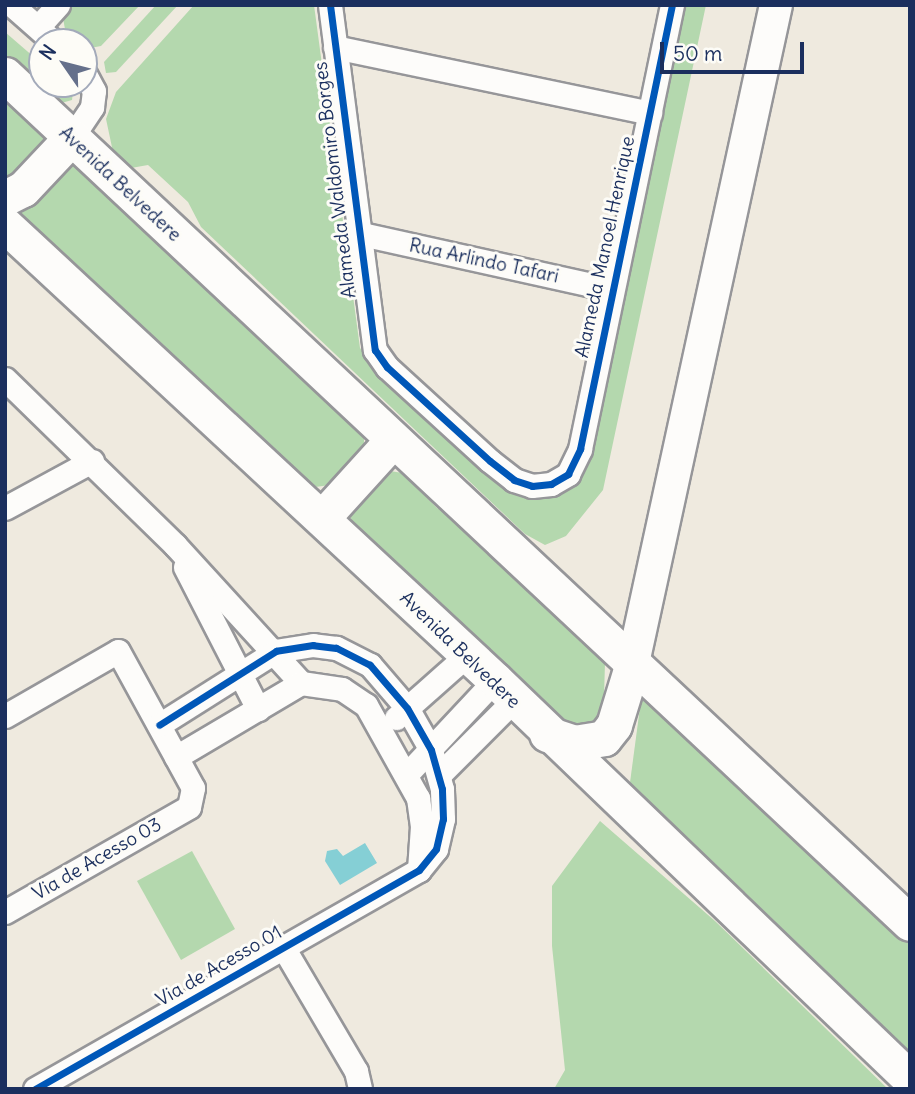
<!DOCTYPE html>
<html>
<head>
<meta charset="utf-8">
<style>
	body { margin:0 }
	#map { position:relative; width:915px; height:1094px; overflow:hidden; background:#efeadf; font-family:Delius,sans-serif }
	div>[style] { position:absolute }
	.green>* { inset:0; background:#b4d8ae }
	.water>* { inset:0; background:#85cfd5 }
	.roads { filter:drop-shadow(2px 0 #969699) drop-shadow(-2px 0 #969699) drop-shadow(0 2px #969699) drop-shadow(0 -2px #969699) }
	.street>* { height:23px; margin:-11.5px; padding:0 11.5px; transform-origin:11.5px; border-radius:11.5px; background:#fdfcfa }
	.secondary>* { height:32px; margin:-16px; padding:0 16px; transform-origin:16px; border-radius:16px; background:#fdfcfa }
	.primary>* { height:35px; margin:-17.5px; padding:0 17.5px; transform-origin:17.5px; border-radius:17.5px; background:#fdfcfa }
	.cycleway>* { height:7px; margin:-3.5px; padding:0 3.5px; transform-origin:3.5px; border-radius:3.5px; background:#0057b8 }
	span { translate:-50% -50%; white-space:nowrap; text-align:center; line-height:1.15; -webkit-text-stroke:6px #fdfcf7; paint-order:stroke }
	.street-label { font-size:19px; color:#1b2f5e }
	.frame { position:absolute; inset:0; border:7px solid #1b2f5e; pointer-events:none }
	.north { position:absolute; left:28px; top:28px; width:70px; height:70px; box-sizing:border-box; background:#fdfcf7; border:2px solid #a3aaba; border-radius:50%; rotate:305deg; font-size:19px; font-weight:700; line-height:28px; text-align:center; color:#1b2f5e }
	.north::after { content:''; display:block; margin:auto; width:24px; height:32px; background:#65708b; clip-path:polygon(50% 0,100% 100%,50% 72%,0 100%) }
	.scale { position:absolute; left:660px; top:42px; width:144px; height:32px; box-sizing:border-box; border:4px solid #1b2f5e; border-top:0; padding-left:9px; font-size:21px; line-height:24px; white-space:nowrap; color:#1b2f5e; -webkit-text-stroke:5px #fdfcf7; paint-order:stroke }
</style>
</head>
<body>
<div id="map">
	<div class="green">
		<div style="clip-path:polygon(69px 5px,140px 5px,101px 46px,90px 48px,84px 48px,84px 42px,71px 42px,66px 35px,63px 18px)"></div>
		<div style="clip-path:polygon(156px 5px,178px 5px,116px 72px,106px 73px,104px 62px)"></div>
		<div style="clip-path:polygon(194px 5px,314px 5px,360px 348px,372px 365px,500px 486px,535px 500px,573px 486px,588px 461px,686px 5px,706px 5px,603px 490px,566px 536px,545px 545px,525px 534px,201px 227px,188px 202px,148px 165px,131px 168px,113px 152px,106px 119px,116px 92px)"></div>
		<div style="clip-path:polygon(5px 32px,42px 64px,42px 84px,74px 84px,72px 100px,58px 104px,5px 58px)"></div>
		<div style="clip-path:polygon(5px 98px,44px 134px,44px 141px,42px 151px,5px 185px)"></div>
		<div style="clip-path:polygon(71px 161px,77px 162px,364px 434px,364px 447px,330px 485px,308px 488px,16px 216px)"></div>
		<div style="clip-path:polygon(383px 470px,403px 473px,437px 508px,460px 521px,600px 653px,605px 663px,604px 697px,594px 723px,569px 729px,356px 529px,348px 512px)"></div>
		<div style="clip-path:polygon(641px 700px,659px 702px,910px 941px,910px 1058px,629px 790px)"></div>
		<div style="clip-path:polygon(600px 821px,715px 921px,888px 1089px,554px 1089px,565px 1070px,552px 946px,552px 886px)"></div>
		<div style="clip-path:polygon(192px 851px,235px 929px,181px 960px,137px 881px)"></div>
	</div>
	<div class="water">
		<div style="clip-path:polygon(365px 843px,377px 863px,340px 885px,325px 861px,327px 851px,337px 849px,343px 856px)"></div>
	</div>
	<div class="roads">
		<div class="street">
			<div style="left:12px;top:5px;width:56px;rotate:41.4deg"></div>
			<div style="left:330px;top:5px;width:348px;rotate:82.6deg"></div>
			<div style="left:375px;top:350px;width:21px;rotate:55deg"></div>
			<div style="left:387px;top:367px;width:139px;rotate:42.4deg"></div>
			<div style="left:490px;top:461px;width:31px;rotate:38deg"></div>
			<div style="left:514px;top:480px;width:19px;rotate:18deg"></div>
			<div style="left:532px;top:486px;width:19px;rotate:-6deg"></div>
			<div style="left:551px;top:484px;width:20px;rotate:-30deg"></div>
			<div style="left:568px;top:474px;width:28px;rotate:-64deg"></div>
			<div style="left:580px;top:449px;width:453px;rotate:-78.3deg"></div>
			<div style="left:38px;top:27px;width:30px;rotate:-48deg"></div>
			<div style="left:335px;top:47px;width:322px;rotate:11.8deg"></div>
			<div style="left:72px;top:137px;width:36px;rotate:-56deg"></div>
			<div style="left:92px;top:107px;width:16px;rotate:-83deg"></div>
			<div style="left:94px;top:91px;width:21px;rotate:-118deg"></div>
			<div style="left:357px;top:233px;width:259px;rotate:12.5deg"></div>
			<div style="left:5px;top:379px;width:238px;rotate:44.3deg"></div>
			<div style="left:175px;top:545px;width:187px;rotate:47.6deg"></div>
			<div style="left:5px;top:508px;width:99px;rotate:-28.4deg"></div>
			<div style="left:185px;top:567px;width:160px;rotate:62.8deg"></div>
			<div style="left:5px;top:716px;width:130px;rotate:-29.9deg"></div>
			<div style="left:118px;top:651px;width:156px;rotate:61.3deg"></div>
			<div style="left:193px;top:788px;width:19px;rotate:102deg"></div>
			<div style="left:189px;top:807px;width:212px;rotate:150.3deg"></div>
			<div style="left:396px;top:718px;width:95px;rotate:-41.6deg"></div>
			<div style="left:176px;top:757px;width:145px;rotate:-30.6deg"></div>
			<div style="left:301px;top:683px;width:41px;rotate:8.3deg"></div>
			<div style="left:342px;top:689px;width:29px;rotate:34deg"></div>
			<div style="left:366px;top:705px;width:107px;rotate:60.8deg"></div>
			<div style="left:418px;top:798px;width:28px;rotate:82deg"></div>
			<div style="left:422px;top:826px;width:44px;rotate:93.9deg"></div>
			<div style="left:440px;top:774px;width:103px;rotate:-45deg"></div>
			<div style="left:406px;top:775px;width:130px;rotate:-46.9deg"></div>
			<div style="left:283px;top:947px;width:144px;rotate:59.5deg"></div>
			<div style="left:356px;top:1071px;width:18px;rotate:77deg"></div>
			<div style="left:35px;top:1089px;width:442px;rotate:-29.7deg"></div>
			<div style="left:419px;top:870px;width:27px;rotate:-51deg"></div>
			<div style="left:436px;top:849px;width:31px;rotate:-77deg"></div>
			<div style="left:443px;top:819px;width:30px;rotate:-92deg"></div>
			<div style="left:442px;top:789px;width:41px;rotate:-105.8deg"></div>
			<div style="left:431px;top:750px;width:48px;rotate:-119.7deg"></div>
			<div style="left:407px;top:708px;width:57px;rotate:-130.7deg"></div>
			<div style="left:370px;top:665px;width:38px;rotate:-153deg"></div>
			<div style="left:336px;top:648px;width:23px;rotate:-173deg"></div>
			<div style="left:313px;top:645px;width:37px;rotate:171deg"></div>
			<div style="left:276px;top:651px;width:138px;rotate:147.7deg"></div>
		</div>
		<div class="secondary">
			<div style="left:633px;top:663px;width:673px;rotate:-77.74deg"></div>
		</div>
		<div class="primary">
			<div style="left:5px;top:75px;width:1240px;rotate:43.14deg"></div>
			<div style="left:5px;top:198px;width:20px;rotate:-27deg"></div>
			<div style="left:23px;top:189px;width:71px;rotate:-46.7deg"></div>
			<div style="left:5px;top:225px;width:669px;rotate:42.88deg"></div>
			<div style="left:495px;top:680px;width:576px;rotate:43.87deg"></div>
			<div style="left:322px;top:518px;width:103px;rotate:-47.8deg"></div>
			<div style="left:547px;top:734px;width:28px;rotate:18deg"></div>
			<div style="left:574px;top:743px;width:30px;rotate:-9deg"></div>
			<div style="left:604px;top:738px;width:16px;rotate:-52deg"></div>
			<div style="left:614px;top:725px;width:65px;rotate:-73deg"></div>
		</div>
	</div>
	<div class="cycleway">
		<div style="left:330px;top:5px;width:348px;rotate:82.6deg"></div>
		<div style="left:375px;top:350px;width:21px;rotate:55deg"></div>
		<div style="left:387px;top:367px;width:139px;rotate:42.4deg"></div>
		<div style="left:490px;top:461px;width:31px;rotate:38deg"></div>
		<div style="left:514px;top:480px;width:19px;rotate:18deg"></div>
		<div style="left:532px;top:486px;width:19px;rotate:-6deg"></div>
		<div style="left:551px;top:484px;width:20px;rotate:-30deg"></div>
		<div style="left:568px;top:474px;width:28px;rotate:-64deg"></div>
		<div style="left:580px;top:449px;width:453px;rotate:-78.3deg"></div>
		<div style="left:35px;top:1089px;width:442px;rotate:-29.7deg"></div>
		<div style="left:419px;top:870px;width:27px;rotate:-51deg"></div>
		<div style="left:436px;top:849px;width:31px;rotate:-77deg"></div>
		<div style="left:443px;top:819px;width:30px;rotate:-92deg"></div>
		<div style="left:442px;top:789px;width:41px;rotate:-105.8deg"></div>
		<div style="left:431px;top:750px;width:48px;rotate:-119.7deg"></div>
		<div style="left:407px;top:708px;width:57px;rotate:-130.7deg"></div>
		<div style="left:370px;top:665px;width:38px;rotate:-153deg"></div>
		<div style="left:336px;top:648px;width:23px;rotate:-173deg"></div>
		<div style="left:313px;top:645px;width:37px;rotate:171deg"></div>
		<div style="left:276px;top:651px;width:138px;rotate:147.7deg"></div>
	</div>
	<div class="street-label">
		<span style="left:335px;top:180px;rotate:-97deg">Alameda Waldomiro Borges</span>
		<span style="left:120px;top:184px;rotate:43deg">Avenida Belvedere</span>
		<span style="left:605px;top:247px;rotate:-78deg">Alameda Manoel Henrique</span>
		<span style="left:484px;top:261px;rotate:12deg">Rua Arlindo Tafari</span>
		<span style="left:460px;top:650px;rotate:44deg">Avenida Belvedere</span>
		<span style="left:97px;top:859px;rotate:-30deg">Via de Acesso 03</span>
		<span style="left:219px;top:966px;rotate:-30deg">Via de Acesso 01</span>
	</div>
	<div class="frame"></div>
	<div class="north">N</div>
	<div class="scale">50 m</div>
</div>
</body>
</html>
